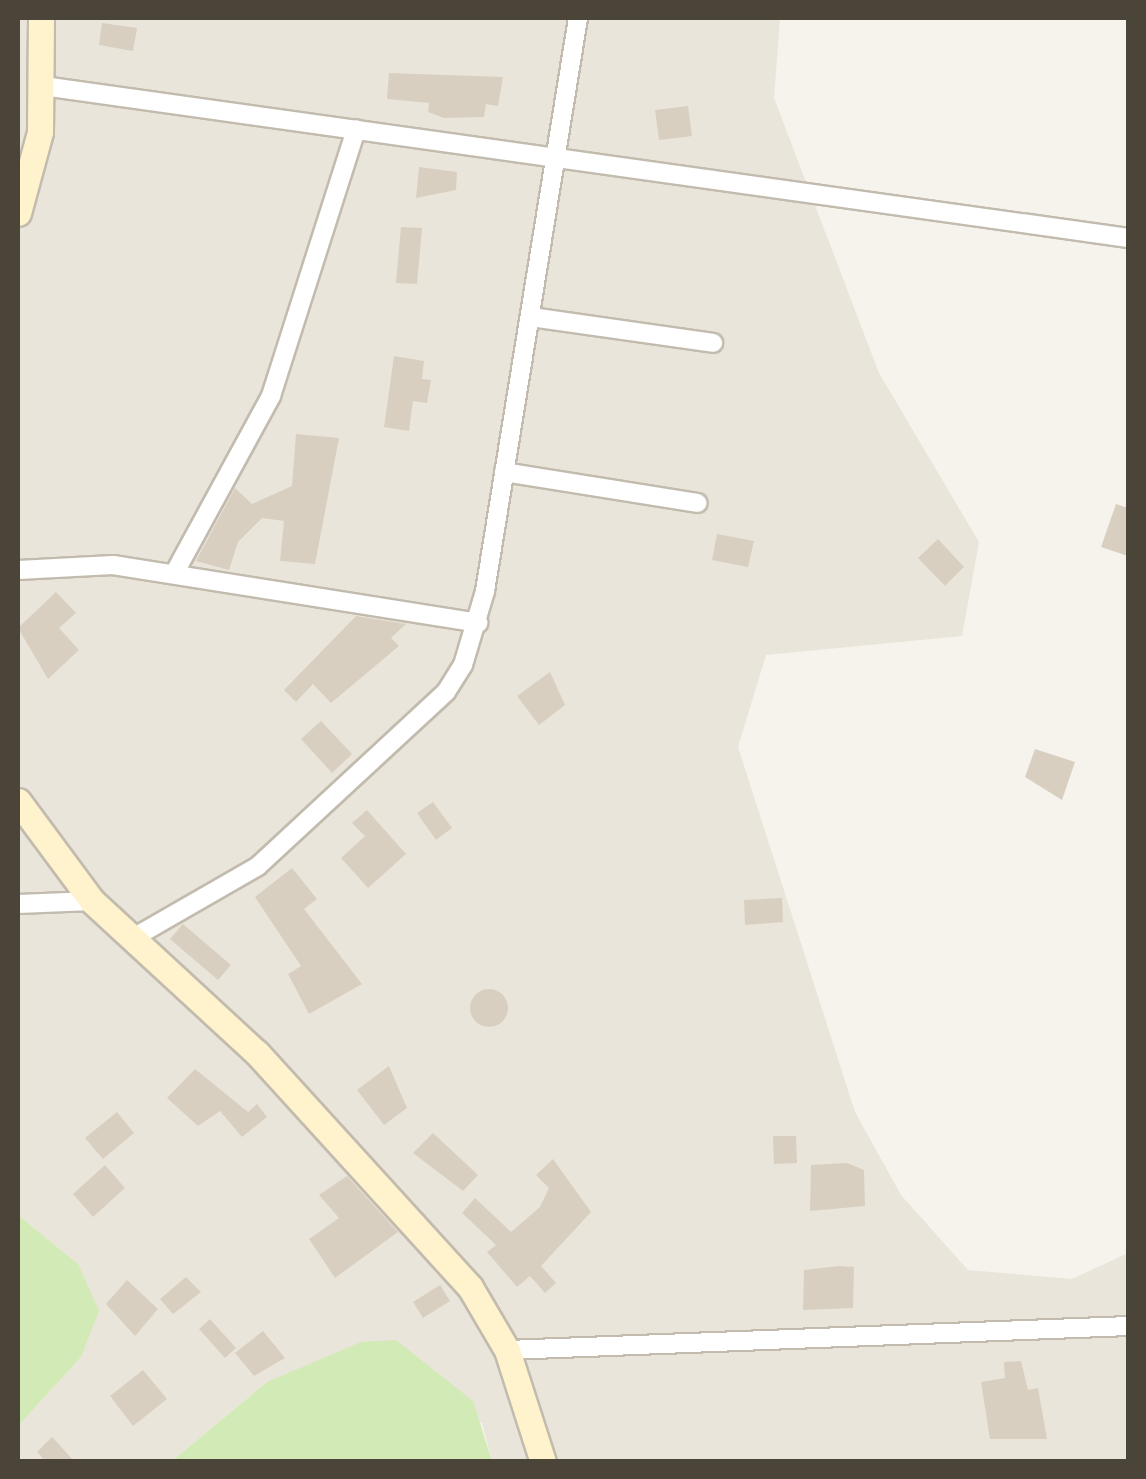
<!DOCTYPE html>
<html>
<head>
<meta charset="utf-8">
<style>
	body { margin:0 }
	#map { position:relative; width:1146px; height:1479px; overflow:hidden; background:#f6f3ec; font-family:"Fira Sans",sans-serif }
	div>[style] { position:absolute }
	.residential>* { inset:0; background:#eae5da }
	.green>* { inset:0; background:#d2eab5 }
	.building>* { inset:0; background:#d8cfc1 }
	.round { border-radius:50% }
	.roads { filter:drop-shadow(2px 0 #c2bbae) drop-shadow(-2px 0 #c2bbae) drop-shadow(0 2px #c2bbae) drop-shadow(0 -2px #c2bbae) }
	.minor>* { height:18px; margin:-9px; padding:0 9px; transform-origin:9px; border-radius:9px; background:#fff }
	.secondary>* { height:25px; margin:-12.5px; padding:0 12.5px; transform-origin:12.5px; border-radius:12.5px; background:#fff3cd }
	span { translate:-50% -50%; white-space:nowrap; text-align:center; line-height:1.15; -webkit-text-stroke:8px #fff; paint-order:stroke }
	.frame { position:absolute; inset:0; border:20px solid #4b4439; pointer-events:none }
</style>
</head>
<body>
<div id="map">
	<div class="residential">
		<div style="clip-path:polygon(18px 18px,780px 18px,774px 98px,879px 373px,979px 542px,962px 636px,766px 655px,738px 747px,855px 1112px,901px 1195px,968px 1270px,1072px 1279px,1128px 1253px,1128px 1461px,492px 1461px,482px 1423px,267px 1382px,172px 1461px,18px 1461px,18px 1426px,81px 1357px,78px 1264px,18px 1215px)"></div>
	</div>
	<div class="green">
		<div style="clip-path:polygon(18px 1215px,78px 1264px,99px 1311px,81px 1357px,18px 1426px)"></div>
		<div style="clip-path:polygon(396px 1340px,473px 1401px,492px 1461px,172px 1461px,267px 1382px,361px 1342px)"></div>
	</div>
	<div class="building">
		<div style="clip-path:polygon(102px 23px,137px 28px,133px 51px,99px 45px)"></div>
		<div style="clip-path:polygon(389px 73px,503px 77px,498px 106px,486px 104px,484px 117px,444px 118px,428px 112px,429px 103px,387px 99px)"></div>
		<div style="clip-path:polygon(688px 106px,692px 136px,659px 140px,655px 110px)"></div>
		<div style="clip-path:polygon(419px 167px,457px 172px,456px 190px,416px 198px)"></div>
		<div style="clip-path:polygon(401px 227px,422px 228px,417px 284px,396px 283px)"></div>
		<div style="clip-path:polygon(394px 356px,424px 361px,422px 379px,431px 380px,427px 403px,413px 401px,409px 431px,384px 427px)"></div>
		<div style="clip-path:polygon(296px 434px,339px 438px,315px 564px,280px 561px,284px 521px,262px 518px,238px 542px,229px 570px,196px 561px,235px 488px,252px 504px,292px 486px)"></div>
		<div style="clip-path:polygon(1116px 504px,1128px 508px,1128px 556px,1101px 547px)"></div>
		<div style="clip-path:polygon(717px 534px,754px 541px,748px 567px,712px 560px)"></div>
		<div style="clip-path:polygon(938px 539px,964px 567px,945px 586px,918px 558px)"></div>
		<div style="clip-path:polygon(56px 592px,76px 613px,59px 628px,79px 650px,48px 679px,18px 628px)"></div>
		<div style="clip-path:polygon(356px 616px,406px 624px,391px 638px,399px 646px,331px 703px,313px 684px,296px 702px,284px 690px)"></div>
		<div style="clip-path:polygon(550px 672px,565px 705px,539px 725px,517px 696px)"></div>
		<div style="clip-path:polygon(321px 721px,352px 754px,332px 773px,301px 739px)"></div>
		<div style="clip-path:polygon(1035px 749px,1075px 762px,1062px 800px,1025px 777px)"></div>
		<div style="clip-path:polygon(433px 802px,452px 828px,436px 840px,417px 813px)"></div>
		<div style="clip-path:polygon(367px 810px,406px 854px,368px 888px,341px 858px,365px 836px,352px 823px)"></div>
		<div style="clip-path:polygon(292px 868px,317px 899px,304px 909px,362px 984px,309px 1014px,288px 974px,301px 966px,255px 897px)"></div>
		<div style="clip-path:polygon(782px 898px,783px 922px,745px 925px,744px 900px)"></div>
		<div style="clip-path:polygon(183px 924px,231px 965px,218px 980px,170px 939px)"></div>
		<div class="round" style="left:470px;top:989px;width:38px;height:38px"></div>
		<div style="clip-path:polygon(389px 1066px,407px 1108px,384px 1125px,357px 1090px)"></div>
		<div style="clip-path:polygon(195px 1069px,248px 1112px,257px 1104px,267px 1117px,242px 1137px,220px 1111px,198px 1126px,167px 1098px)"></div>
		<div style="clip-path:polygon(117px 1112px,134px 1133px,103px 1159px,85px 1138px)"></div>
		<div style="clip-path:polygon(433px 1133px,478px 1175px,463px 1191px,413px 1153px)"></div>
		<div style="clip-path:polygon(773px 1136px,796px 1136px,797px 1163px,774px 1164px)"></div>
		<div style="clip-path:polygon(553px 1159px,591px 1212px,541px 1266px,556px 1283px,545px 1293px,530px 1276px,517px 1287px,487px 1252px,496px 1245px,462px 1213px,475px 1198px,511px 1232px,540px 1207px,549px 1188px,536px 1175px)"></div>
		<div style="clip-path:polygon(847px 1163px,864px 1170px,865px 1206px,810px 1211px,811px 1165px)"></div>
		<div style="clip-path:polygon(105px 1165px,125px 1188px,93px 1217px,73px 1194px)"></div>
		<div style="clip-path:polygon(347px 1176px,398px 1232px,335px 1278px,309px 1239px,339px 1218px,319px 1195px)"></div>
		<div style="clip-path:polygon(839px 1266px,854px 1267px,853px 1308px,803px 1310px,804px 1270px)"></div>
		<div style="clip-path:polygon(186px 1277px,201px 1292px,173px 1314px,160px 1299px)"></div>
		<div style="clip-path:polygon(127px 1280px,158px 1309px,135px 1336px,106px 1304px)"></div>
		<div style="clip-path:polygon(440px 1285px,450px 1301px,423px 1318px,413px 1302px)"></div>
		<div style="clip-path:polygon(210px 1319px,236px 1348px,225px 1358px,199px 1329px)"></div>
		<div style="clip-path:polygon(263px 1331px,285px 1358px,254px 1376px,235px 1353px)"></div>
		<div style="clip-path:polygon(1021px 1361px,1028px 1390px,1038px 1388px,1047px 1439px,990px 1439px,981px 1382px,1005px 1378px,1004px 1362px)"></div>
		<div style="clip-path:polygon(143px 1370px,167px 1399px,133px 1426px,110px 1396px)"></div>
		<div style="clip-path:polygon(52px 1437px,75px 1462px,46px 1462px,37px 1452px)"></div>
	</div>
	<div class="roads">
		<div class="minor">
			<div style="left:43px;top:86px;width:1096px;rotate:7.97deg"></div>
			<div style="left:531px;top:317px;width:184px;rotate:8.1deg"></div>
			<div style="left:504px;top:472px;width:196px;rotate:9.1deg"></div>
			<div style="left:18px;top:570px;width:95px;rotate:-3deg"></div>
			<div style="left:113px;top:565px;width:370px;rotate:9deg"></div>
			<div style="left:174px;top:574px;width:203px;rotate:-61.4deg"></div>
			<div style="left:271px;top:396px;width:280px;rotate:-72.3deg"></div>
			<div style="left:18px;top:904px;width:74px;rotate:-2.3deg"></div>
			<div style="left:133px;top:938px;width:144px;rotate:-29.9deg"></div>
			<div style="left:258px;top:866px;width:256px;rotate:-42.8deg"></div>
			<div style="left:446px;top:692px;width:32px;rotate:-58deg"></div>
			<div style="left:463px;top:665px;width:77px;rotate:-73.4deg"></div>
			<div style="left:485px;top:591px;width:580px;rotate:-80.78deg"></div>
			<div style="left:507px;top:1350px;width:621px;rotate:-2.21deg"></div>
		</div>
		<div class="secondary">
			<div style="left:18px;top:213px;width:84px;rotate:-74.8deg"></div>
			<div style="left:40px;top:132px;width:114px;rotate:-89.5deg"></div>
			<div style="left:18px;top:801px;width:124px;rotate:53.5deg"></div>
			<div style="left:92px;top:901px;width:224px;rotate:42.7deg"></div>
			<div style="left:257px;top:1053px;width:316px;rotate:47.7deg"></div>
			<div style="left:470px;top:1287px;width:73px;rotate:59.6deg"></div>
			<div style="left:507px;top:1350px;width:118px;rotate:72.2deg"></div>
		</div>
	</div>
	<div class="frame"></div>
</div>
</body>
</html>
